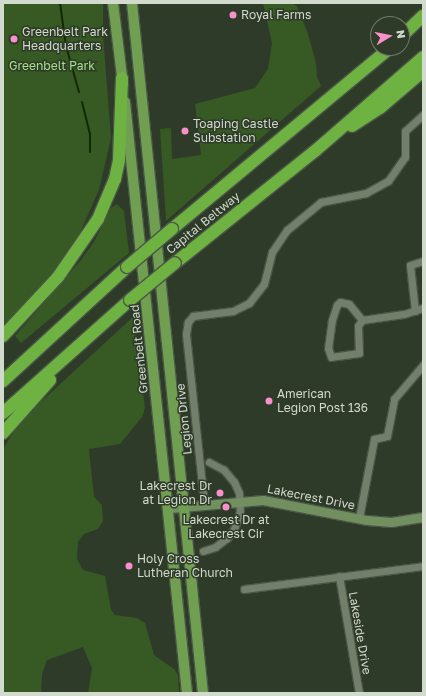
<!DOCTYPE html>
<html>
<head>
<meta charset="utf-8">
<style>
	body { margin:0 }
	#map { position:relative; width:426px; height:696px; overflow:hidden; background:#2f3b29; font-family:"Golos Text",sans-serif }
	div>[style] { position:absolute }
	.green>* { inset:0; background:#375923 }
	.stream>* { height:2px; margin:-1px; padding:0 1px; transform-origin:1px; border-radius:1px; background:#112b00 }
	.roads { filter:drop-shadow(1px 0 #4b5646) drop-shadow(-1px 0 #4b5646) drop-shadow(0 1px #4b5646) drop-shadow(0 -1px #4b5646) }
	.street>* { height:7px; margin:-3.5px; padding:0 3.5px; transform-origin:3.5px; border-radius:3.5px; background:#72806b }
	.secondary>* { height:9px; margin:-4.5px; padding:0 4.5px; transform-origin:4.5px; border-radius:4.5px; background:#718f5f }
	.primary>* { height:10px; margin:-5px; padding:0 5px; transform-origin:5px; border-radius:5px; background:#709f52 }
	.highway>* { height:12px; margin:-6px; padding:0 6px; transform-origin:6px; border-radius:6px; background:#6eb342 }
	.bridges { filter:drop-shadow(1px 0 #4b5646) drop-shadow(-1px 0 #4b5646) drop-shadow(0 1px #4b5646) drop-shadow(0 -1px #4b5646) }
	.highway-bridge>* { height:12px; margin:-6px; padding:0 6px; transform-origin:6px; border-radius:6px; background:#6eb342 }
	.dots>* { width:11px; height:11px; translate:-50% -50%; box-sizing:border-box; border:2px solid #2f3b29; border-radius:50% }
	span { translate:-50% -50%; white-space:nowrap; text-align:center; line-height:1.15; -webkit-text-stroke:3px #2f3b29; paint-order:stroke }
	.poi-label { font-size:12px; color:#d2dace }
	.left { translate:0 -50%; text-align:left }
	.right { translate:-100% -50%; text-align:right }
	.park-label { font-size:12px; color:#a8e08a }
	.street-label { font-size:12px; color:#d2dace }
	.frame { position:absolute; inset:0; border:4px solid #d2dace; pointer-events:none }
	.north { position:absolute; left:370px; top:16px; width:40px; height:40px; box-sizing:border-box; background:#2f3b29; border:1px solid #707b6b; border-radius:50%; rotate:80deg; font-size:11px; font-weight:700; line-height:16px; text-align:center; color:#d2dace }
	.north::after { content:''; display:block; margin:auto; width:14px; height:18px; background:#f890cc; clip-path:polygon(50% 0,100% 100%,50% 72%,0 100%) }
</style>
</head>
<body>
<div id="map">
	<div class="green">
		<div style="clip-path:polygon(3px 3px,103px 3px,103px 35px,111px 138px,99px 190px,77px 239px,50px 278px,3px 328px)"></div>
		<div style="clip-path:polygon(263px 3px,292px 3px,297px 6px,308px 34px,316px 63px,317px 77px,321px 86px,166px 221px,160px 129px,171px 128px,172px 159px,201px 155px,195px 104px,255px 88px,268px 69px,272px 43px)"></div>
		<div style="clip-path:polygon(117px 204px,124px 211px,129px 253px,21px 343px,15px 336px,81px 260px,94px 242px,111px 208px)"></div>
		<div style="clip-path:polygon(133px 317px,145px 408px,142px 417px,120px 444px,89px 449px,94px 497px,102px 505px,103px 521px,98px 529px,84px 534px,78px 542px,77px 559px,83px 570px,105px 576px,111px 610px,115px 615px,137px 618px,145px 623px,154px 655px,174px 669px,178px 675px,179px 693px,88px 693px,92px 668px,83px 647px,47px 660px,42px 674px,41px 693px,3px 693px,3px 449px,21px 420px)"></div>
	</div>
	<div class="stream">
		<div style="left:60px;top:3px;width:43px;rotate:82.1deg"></div>
		<div style="left:66px;top:46px;width:48px;rotate:74.2deg"></div>
		<div style="left:82px;top:102px;width:33px;rotate:76deg"></div>
		<div style="left:90px;top:134px;width:18px;rotate:90deg"></div>
	</div>
	<div class="roads">
		<div class="street">
			<div style="left:415px;top:311px;width:46px;rotate:-96.2deg"></div>
			<div style="left:410px;top:265px;width:14px;rotate:-17deg"></div>
			<div style="left:362px;top:320px;width:7px;rotate:124deg"></div>
			<div style="left:358px;top:326px;width:27px;rotate:88deg"></div>
			<div style="left:359px;top:353px;width:28px;rotate:172deg"></div>
			<div style="left:331px;top:357px;width:9px;rotate:-108deg"></div>
			<div style="left:328px;top:348px;width:28px;rotate:-82deg"></div>
			<div style="left:332px;top:320px;width:16px;rotate:-72deg"></div>
			<div style="left:337px;top:305px;width:4px;rotate:-45deg"></div>
			<div style="left:340px;top:302px;width:9px;rotate:13deg"></div>
			<div style="left:349px;top:304px;width:21px;rotate:51deg"></div>
			<div style="left:362px;top:320px;width:42px;rotate:-8.1deg"></div>
			<div style="left:404px;top:314px;width:20px;rotate:-18deg"></div>
			<div style="left:204px;top:503px;width:170px;rotate:-96.1deg"></div>
			<div style="left:186px;top:334px;width:12px;rotate:-81deg"></div>
			<div style="left:188px;top:322px;width:8px;rotate:-50deg"></div>
			<div style="left:193px;top:316px;width:40px;rotate:-7.1deg"></div>
			<div style="left:233px;top:311px;width:18px;rotate:-27deg"></div>
			<div style="left:249px;top:303px;width:24px;rotate:-52deg"></div>
			<div style="left:264px;top:284px;width:33px;rotate:-76deg"></div>
			<div style="left:272px;top:252px;width:27px;rotate:-56deg"></div>
			<div style="left:287px;top:230px;width:44px;rotate:-39.5deg"></div>
			<div style="left:321px;top:202px;width:46px;rotate:-11.3deg"></div>
			<div style="left:366px;top:193px;width:25px;rotate:-29deg"></div>
			<div style="left:388px;top:181px;width:29px;rotate:-55deg"></div>
			<div style="left:405px;top:157px;width:26px;rotate:-90deg"></div>
			<div style="left:405px;top:131px;width:24px;rotate:-42deg"></div>
			<div style="left:359px;top:518px;width:80px;rotate:-79.2deg"></div>
			<div style="left:374px;top:439px;width:13px;rotate:-13deg"></div>
			<div style="left:387px;top:436px;width:38px;rotate:-79deg"></div>
			<div style="left:394px;top:399px;width:45px;rotate:-49.5deg"></div>
			<div style="left:203px;top:551px;width:13px;rotate:-18deg"></div>
			<div style="left:215px;top:547px;width:15px;rotate:-37deg"></div>
			<div style="left:227px;top:538px;width:11px;rotate:-52deg"></div>
			<div style="left:234px;top:529px;width:18px;rotate:-71deg"></div>
			<div style="left:240px;top:512px;width:19px;rotate:-93deg"></div>
			<div style="left:239px;top:493px;width:12px;rotate:-114deg"></div>
			<div style="left:234px;top:482px;width:16px;rotate:-130deg"></div>
			<div style="left:224px;top:470px;width:17px;rotate:-152deg"></div>
			<div style="left:339px;top:576px;width:119px;rotate:80.3deg"></div>
			<div style="left:244px;top:589px;width:180px;rotate:-7.3deg"></div>
		</div>
		<div class="secondary">
			<div style="left:170px;top:508px;width:93px;rotate:-4.9deg"></div>
			<div style="left:263px;top:500px;width:106px;rotate:10.9deg"></div>
			<div style="left:367px;top:520px;width:24px;rotate:5deg"></div>
			<div style="left:391px;top:522px;width:32px;rotate:-9deg"></div>
		</div>
		<div class="primary">
			<div style="left:113px;top:3px;width:82px;rotate:83deg"></div>
			<div style="left:132px;top:3px;width:694px;rotate:84.13deg"></div>
			<div style="left:125px;top:102px;width:594px;rotate:84.01deg"></div>
		</div>
		<div class="highway">
			<div style="left:402px;top:36px;width:29px;rotate:-44deg"></div>
			<div style="left:352px;top:126px;width:33px;rotate:-33deg"></div>
			<div style="left:380px;top:108px;width:57px;rotate:-40.7deg"></div>
			<div style="left:172px;top:229px;width:283px;rotate:-39.7deg"></div>
			<div style="left:175px;top:263px;width:179px;rotate:-38.7deg"></div>
			<div style="left:315px;top:151px;width:143px;rotate:-41deg"></div>
			<div style="left:3px;top:336px;width:81px;rotate:-47deg"></div>
			<div style="left:58px;top:277px;width:70px;rotate:-55.4deg"></div>
			<div style="left:98px;top:219px;width:43px;rotate:-67deg"></div>
			<div style="left:115px;top:179px;width:19px;rotate:-78deg"></div>
			<div style="left:119px;top:160px;width:82px;rotate:-87.9deg"></div>
			<div style="left:3px;top:381px;width:168px;rotate:-42.6deg"></div>
			<div style="left:3px;top:413px;width:170px;rotate:-41.7deg"></div>
			<div style="left:3px;top:433px;width:71px;rotate:-48.4deg"></div>
		</div>
	</div>
	<div class="bridges">
		<div class="highway-bridge">
			<div style="left:127px;top:267px;width:59px;rotate:-40.2deg"></div>
			<div style="left:130px;top:300px;width:58px;rotate:-39.4deg"></div>
		</div>
	</div>
	<div class="dots">
		<div style="left:233px;top:15px;background:#f890cc"></div>
		<div style="left:14px;top:39px;background:#f890cc"></div>
		<div style="left:185px;top:131px;background:#f890cc"></div>
		<div style="left:269px;top:401px;background:#f890cc"></div>
		<div style="left:220px;top:493px;background:#f890cc"></div>
		<div style="left:226px;top:507px;background:#f890cc"></div>
		<div style="left:129px;top:566px;background:#f890cc"></div>
	</div>
	<div class="poi-label">
		<span class="left" style="left:241px;top:15px">Royal Farms</span>
		<span class="left" style="left:22px;top:39px">Greenbelt Park<br>Headquarters</span>
		<span class="left" style="left:193px;top:131px">Toaping Castle<br>Substation</span>
		<span class="left" style="left:277px;top:401px">American<br>Legion Post 136</span>
		<span class="right" style="left:212px;top:493px">Lakecrest Dr<br>at Legion Dr</span>
		<span style="left:226px;top:527px">Lakecrest Dr at<br>Lakecrest Cir</span>
		<span class="left" style="left:137px;top:566px">Holy Cross<br>Lutheran Church</span>
	</div>
	<div class="park-label">
		<span style="left:52px;top:66px">Greenbelt Park</span>
	</div>
	<div class="street-label">
		<span style="left:203px;top:223px;rotate:-39deg">Capital Beltway</span>
		<span style="left:139px;top:349px;rotate:-96deg">Greenbelt Road</span>
		<span style="left:184px;top:419px;rotate:-96deg">Legion Drive</span>
		<span style="left:311px;top:497px;rotate:11deg">Lakecrest Drive</span>
		<span style="left:360px;top:633px;rotate:80deg">Lakeside Drive</span>
	</div>
	<div class="frame"></div>
	<div class="north">N</div>
</div>
</body>
</html>
